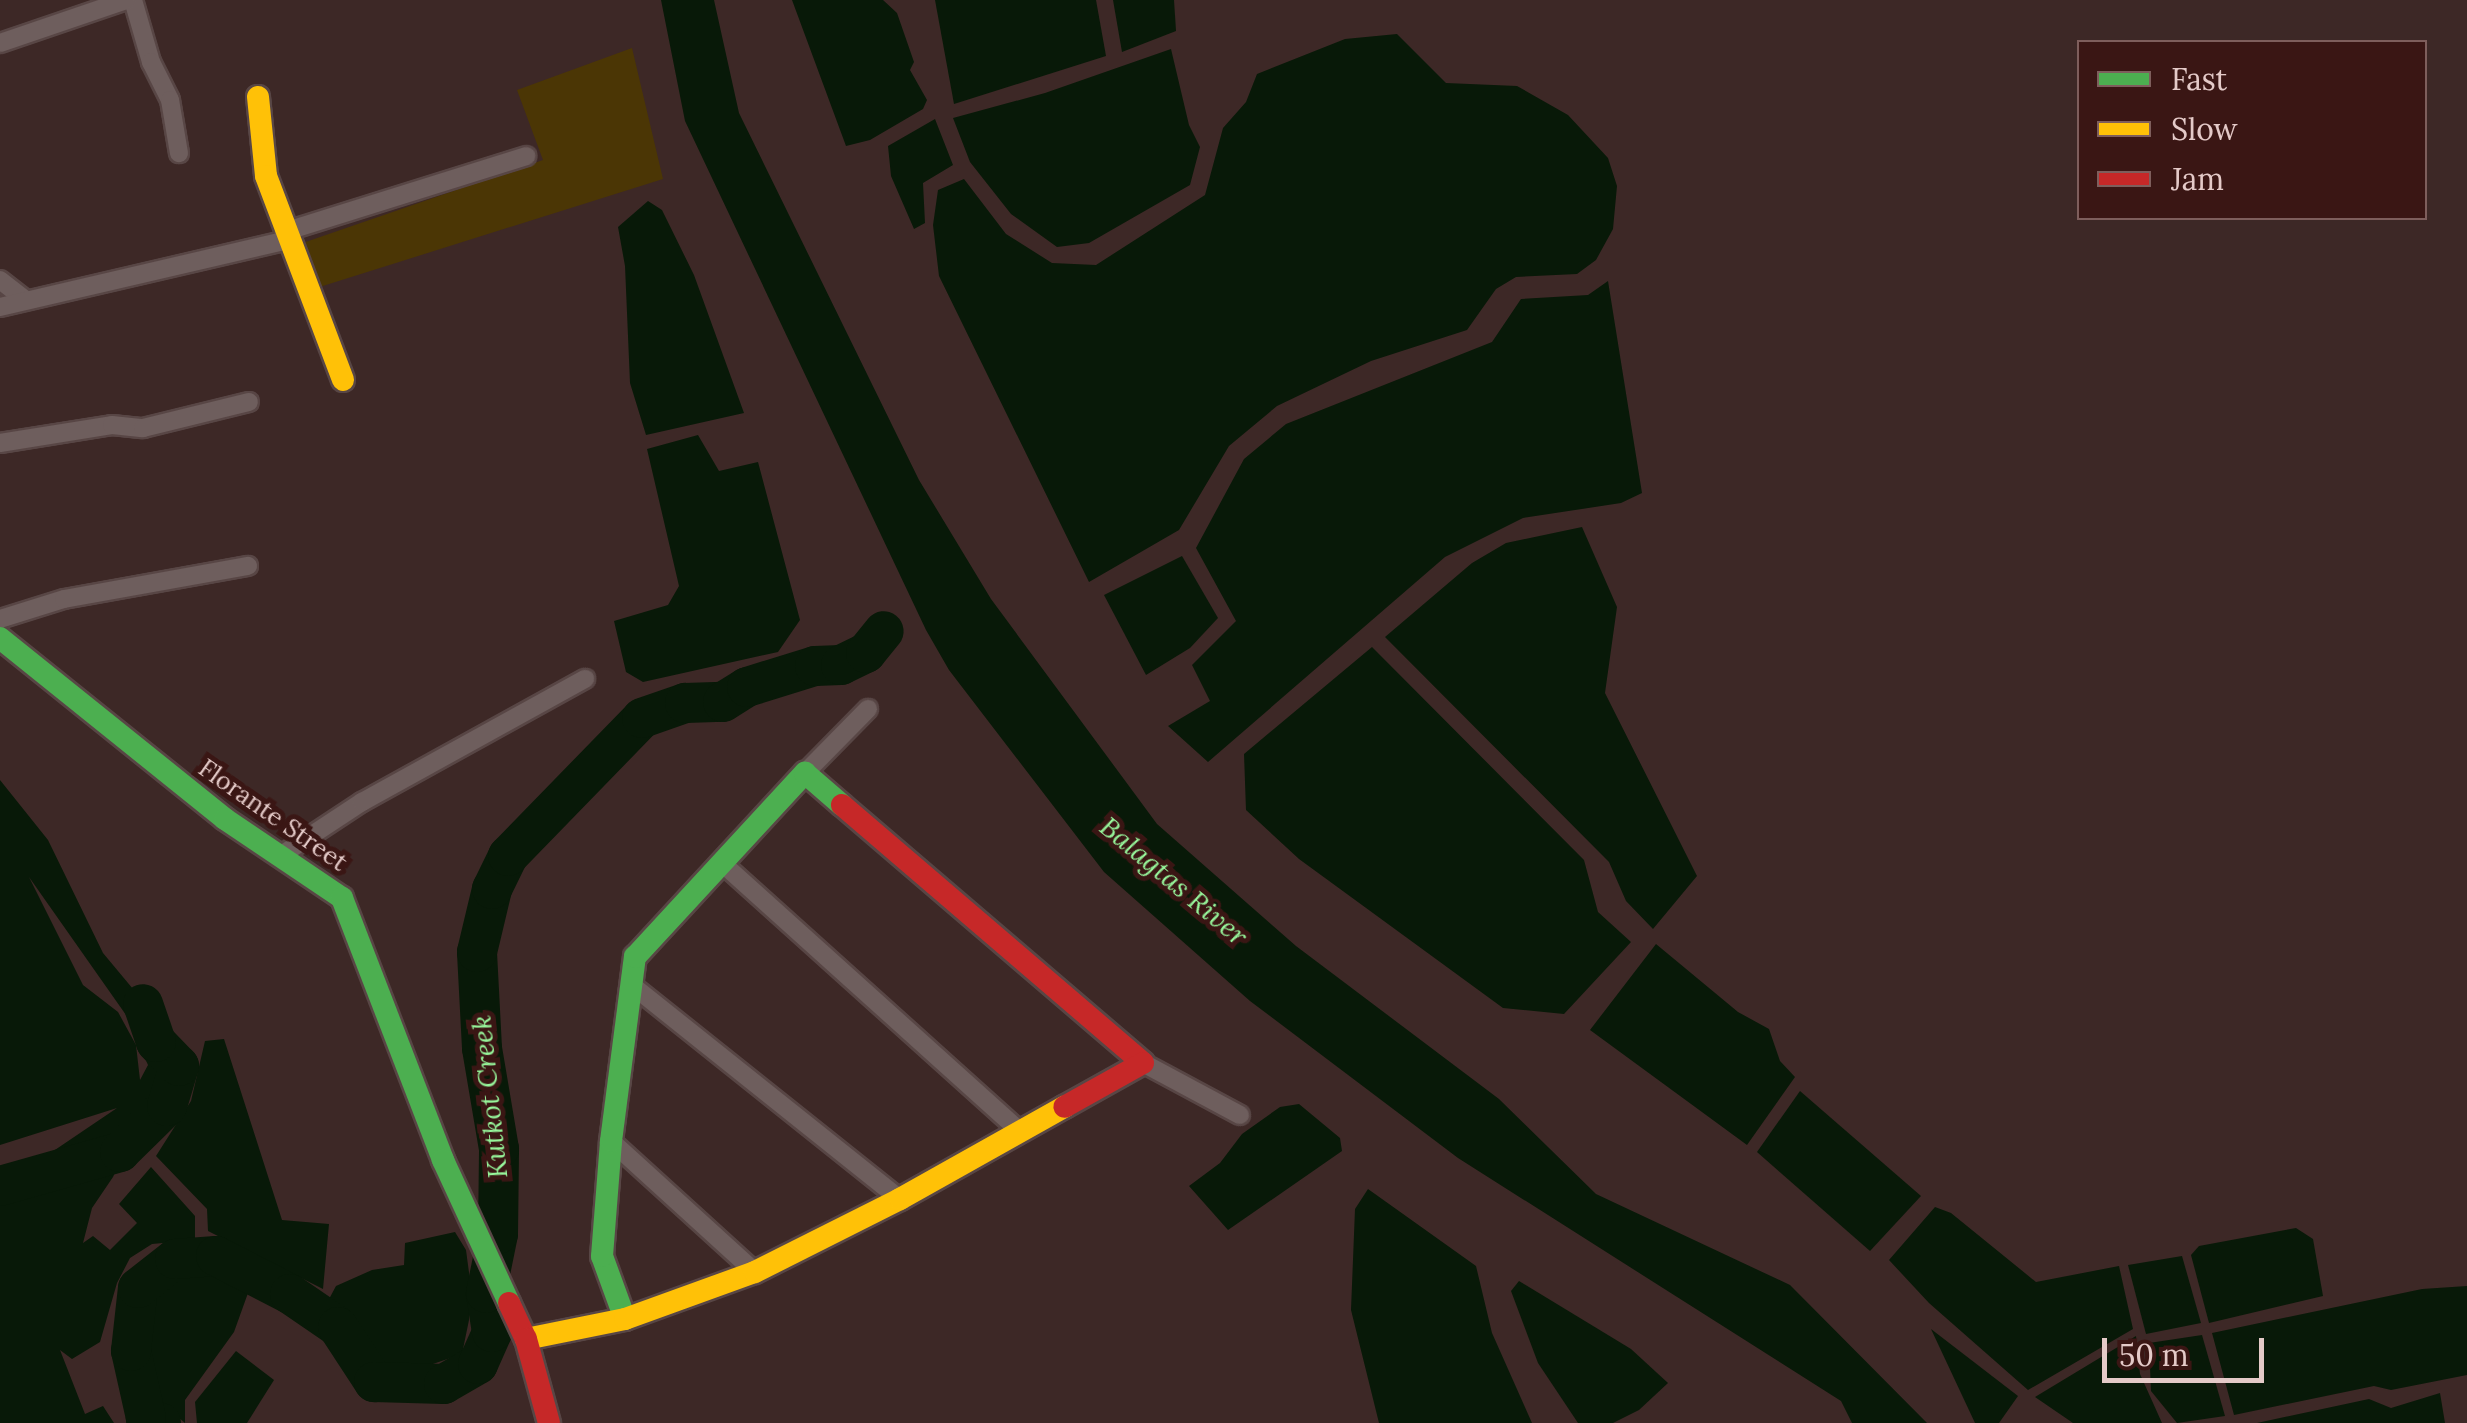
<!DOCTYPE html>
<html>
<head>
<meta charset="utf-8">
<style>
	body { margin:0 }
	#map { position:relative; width:2467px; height:1423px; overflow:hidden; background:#3d2826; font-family:Lora,serif }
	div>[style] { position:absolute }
	.green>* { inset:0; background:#4b3605 }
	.water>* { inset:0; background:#081908 }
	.river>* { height:40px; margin:-20px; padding:0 20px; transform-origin:20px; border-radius:20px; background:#081908 }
	.roads { filter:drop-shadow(2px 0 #584645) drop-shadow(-2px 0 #584645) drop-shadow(0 2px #584645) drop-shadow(0 -2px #584645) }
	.street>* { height:18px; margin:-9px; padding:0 9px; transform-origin:9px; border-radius:9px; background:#6e5e5d }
	.fast>* { height:22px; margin:-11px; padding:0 11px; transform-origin:11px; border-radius:11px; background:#4caf50 }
	.slow>* { height:22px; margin:-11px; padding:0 11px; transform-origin:11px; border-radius:11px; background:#ffc107 }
	.jam>* { height:22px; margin:-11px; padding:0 11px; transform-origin:11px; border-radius:11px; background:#c62828 }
	span { translate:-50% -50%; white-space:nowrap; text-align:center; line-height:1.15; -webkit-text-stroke:10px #3a1614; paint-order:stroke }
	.street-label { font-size:25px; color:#e4cac8 }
	.water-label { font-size:28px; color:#97f69b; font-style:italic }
	.legend { position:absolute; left:2077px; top:40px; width:350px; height:180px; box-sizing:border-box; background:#3a1614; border:2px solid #7e5e5c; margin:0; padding:12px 18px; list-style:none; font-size:30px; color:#e4cac8 }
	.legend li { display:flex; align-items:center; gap:20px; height:50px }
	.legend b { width:50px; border:2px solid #7e5e5c }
	.scale { position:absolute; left:2102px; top:1338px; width:162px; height:45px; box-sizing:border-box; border:5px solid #e4cac8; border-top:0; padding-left:12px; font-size:30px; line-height:35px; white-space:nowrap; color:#e4cac8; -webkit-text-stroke:8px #3a1614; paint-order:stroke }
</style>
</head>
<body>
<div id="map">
	<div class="green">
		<div style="clip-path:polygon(632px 48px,663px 179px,310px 290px,294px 246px,543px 160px,517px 90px)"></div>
	</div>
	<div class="water">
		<div style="clip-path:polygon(661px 0,714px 0,739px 113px,919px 480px,991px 599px,1157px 824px,1296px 946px,1499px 1099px,1596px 1194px,1790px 1285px,1927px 1423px,1852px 1423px,1841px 1401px,1458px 1158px,1250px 1001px,1104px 872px,949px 670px,926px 630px,685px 121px)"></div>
		<div style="clip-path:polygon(792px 0,883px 0,897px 13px,914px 62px,910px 70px,927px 100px,923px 109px,870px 140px,846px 146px)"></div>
		<div style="clip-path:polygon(935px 0,1096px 0,1106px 56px,954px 104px)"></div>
		<div style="clip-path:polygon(1113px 0,1174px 0,1176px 31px,1122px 52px)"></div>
		<div style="clip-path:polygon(1397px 34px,1446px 83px,1517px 86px,1568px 115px,1608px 158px,1617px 186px,1613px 229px,1596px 260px,1577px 274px,1516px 277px,1496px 289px,1467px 330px,1371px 361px,1277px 406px,1229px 446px,1179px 530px,1089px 582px,939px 276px,933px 225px,938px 190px,964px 179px,1006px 234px,1052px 263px,1096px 265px,1205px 195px,1223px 128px,1246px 102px,1257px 74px,1345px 39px)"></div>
		<div style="clip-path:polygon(1171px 49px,1189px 125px,1200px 147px,1190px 185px,1089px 243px,1057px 247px,1011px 214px,970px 162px,953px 118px,1045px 93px)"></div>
		<div style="clip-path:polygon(935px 119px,953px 165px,923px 183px,925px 223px,914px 229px,891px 176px,888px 146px)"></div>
		<div style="clip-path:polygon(648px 201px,662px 210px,694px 275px,744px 413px,646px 435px,630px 383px,625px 266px,618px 227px)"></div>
		<div style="clip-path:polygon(1608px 281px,1642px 493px,1621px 503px,1523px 518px,1445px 557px,1208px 762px,1168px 726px,1210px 701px,1192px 665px,1236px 621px,1196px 548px,1244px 459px,1286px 424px,1492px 342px,1521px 299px,1588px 295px)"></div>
		<div style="clip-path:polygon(698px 435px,719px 471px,758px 462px,800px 620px,778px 652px,643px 682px,626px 672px,614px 621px,668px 605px,679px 586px,647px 449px)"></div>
		<div style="clip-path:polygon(1582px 527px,1617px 607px,1605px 693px,1697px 876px,1653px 929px,1626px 901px,1609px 862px,1385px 637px,1472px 563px,1506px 543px)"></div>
		<div style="clip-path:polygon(1182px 556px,1218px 618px,1190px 648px,1146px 675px,1104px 595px)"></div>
		<div style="clip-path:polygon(1372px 647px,1584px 860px,1598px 912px,1631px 942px,1564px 1014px,1503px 1008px,1299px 859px,1246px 810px,1244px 754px)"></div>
		<div style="clip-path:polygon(evenodd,0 780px,48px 840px,103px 953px,158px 1019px,167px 1061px,113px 1177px,92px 1208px,83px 1243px,93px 1236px,110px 1250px,137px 1223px,119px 1204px,151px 1167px,195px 1216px,195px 1240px,152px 1244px,130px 1258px,117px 1283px,100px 1342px,72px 1359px,60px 1350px,85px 1414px,103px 1406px,114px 1423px,0 1423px,0 1170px,46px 1156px,117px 1108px,0 1145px,0 780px,29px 877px,126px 1015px,148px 1065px,140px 1080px,136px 1045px,118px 1012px,83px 985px,29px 877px)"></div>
		<div style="clip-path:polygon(1656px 944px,1738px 1012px,1769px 1029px,1780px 1061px,1795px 1077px,1747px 1145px,1590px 1030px)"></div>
		<div style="clip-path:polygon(224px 1039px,282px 1220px,329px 1224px,323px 1289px,208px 1231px,207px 1209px,156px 1156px,191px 1101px,205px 1041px)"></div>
		<div style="clip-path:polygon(1800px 1091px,1921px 1196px,1870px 1251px,1757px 1152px)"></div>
		<div style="clip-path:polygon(1299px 1104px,1340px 1138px,1342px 1151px,1228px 1230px,1189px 1186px,1220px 1163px,1242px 1134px,1280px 1107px)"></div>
		<div style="clip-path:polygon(1368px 1189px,1476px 1266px,1492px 1333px,1532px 1423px,1379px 1423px,1351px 1310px,1355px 1209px)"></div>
		<div style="clip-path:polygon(1935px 1207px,1951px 1213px,2036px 1282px,2119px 1266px,2133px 1329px,2028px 1390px,1929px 1303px,1889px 1260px)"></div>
		<div style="clip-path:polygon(2296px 1228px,2313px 1239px,2323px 1296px,2209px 1323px,2191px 1255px,2199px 1246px)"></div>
		<div style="clip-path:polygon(455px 1232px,466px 1250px,470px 1280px,469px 1320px,462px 1354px,427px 1366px,386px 1369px,372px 1359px,351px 1319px,328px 1301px,336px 1286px,372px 1270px,404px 1265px,405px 1243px)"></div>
		<div style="clip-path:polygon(2182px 1256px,2201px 1323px,2146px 1334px,2128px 1265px)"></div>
		<div style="clip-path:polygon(216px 1262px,245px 1281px,248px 1293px,234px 1332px,185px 1400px,185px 1423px,156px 1398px,145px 1347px,148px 1299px,163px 1282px,190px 1266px)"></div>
		<div style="clip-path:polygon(1519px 1281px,1631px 1349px,1668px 1383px,1639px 1410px,1613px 1423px,1578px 1423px,1538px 1363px,1511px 1291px)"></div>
		<div style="clip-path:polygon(2467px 1286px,2467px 1375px,2391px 1390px,2374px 1386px,2234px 1415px,2212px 1333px,2422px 1289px)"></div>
		<div style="clip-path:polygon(1931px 1329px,2018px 1396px,1999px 1423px,1975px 1423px)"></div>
		<div style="clip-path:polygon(2202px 1335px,2225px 1416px,2177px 1423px,2151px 1391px,2149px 1343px)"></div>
		<div style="clip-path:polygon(2136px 1336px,2140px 1374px,2162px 1423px,2073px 1423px,2035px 1397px)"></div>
		<div style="clip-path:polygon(236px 1351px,274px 1380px,247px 1423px,197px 1423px,195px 1402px)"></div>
		<div style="clip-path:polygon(2440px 1393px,2445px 1423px,2257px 1423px,2369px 1399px,2391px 1408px)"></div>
	</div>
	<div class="river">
		<div style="left:0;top:1186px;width:125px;rotate:-15.8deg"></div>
		<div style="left:120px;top:1152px;width:66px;rotate:-44.4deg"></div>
		<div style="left:167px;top:1106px;width:42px;rotate:-73.3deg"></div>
		<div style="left:179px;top:1066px;width:33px;rotate:-134deg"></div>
		<div style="left:156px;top:1042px;width:40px;rotate:-108.9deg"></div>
		<div style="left:161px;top:1423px;width:16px;rotate:-162deg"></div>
		<div style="left:146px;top:1418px;width:69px;rotate:-102.6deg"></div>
		<div style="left:131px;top:1351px;width:63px;rotate:-83.7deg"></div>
		<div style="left:138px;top:1288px;width:47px;rotate:-38.1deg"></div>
		<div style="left:175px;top:1259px;width:41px;rotate:-4.2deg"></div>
		<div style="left:216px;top:1256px;width:83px;rotate:27.2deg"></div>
		<div style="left:290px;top:1294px;width:58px;rotate:34.5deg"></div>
		<div style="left:338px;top:1327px;width:66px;rotate:56.8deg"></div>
		<div style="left:374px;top:1382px;width:70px;rotate:1.6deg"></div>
		<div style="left:444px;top:1384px;width:39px;rotate:-30deg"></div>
		<div style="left:478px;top:1364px;width:35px;rotate:-66deg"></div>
		<div style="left:492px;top:1332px;width:39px;rotate:-99deg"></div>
		<div style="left:486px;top:1293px;width:60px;rotate:-78.5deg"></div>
		<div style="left:498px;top:1234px;width:85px;rotate:-89.3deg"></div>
		<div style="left:499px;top:1149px;width:102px;rotate:-99.6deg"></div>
		<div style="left:482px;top:1048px;width:96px;rotate:-93deg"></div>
		<div style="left:477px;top:952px;width:65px;rotate:-76.6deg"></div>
		<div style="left:492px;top:889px;width:37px;rotate:-64deg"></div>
		<div style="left:508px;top:856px;width:192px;rotate:-45.8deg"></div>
		<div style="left:642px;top:718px;width:46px;rotate:-19.2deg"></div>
		<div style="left:685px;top:703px;width:38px;rotate:-2deg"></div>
		<div style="left:723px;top:702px;width:28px;rotate:-32deg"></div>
		<div style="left:747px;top:687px;width:71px;rotate:-17.2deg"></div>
		<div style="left:815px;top:666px;width:26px;rotate:-2deg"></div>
		<div style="left:841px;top:665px;width:28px;rotate:-26deg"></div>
		<div style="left:866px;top:653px;width:28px;rotate:-51deg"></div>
	</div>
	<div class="roads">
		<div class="street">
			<div style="left:133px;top:0;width:65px;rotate:73.8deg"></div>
			<div style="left:151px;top:62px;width:42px;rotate:63.4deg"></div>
			<div style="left:170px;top:100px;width:54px;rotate:80.4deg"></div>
			<div style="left:0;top:43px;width:133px;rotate:-18.8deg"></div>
			<div style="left:284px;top:232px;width:254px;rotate:-17.4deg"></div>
			<div style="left:0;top:280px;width:33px;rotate:38deg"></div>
			<div style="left:0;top:307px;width:295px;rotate:-13.1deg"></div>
			<div style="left:0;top:443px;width:113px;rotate:-9.1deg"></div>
			<div style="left:112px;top:425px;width:31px;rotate:6deg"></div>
			<div style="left:143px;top:428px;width:109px;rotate:-13.8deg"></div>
			<div style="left:0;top:619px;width:67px;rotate:-17.4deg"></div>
			<div style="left:64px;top:599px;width:187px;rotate:-10.2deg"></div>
			<div style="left:805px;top:773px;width:90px;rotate:-45.5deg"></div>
			<div style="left:283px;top:854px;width:95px;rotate:-33.4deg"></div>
			<div style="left:362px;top:802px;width:255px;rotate:-28.9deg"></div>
			<div style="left:722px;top:863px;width:402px;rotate:42deg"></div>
			<div style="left:633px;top:986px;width:342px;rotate:38.6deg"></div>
			<div style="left:1143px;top:1063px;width:110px;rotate:28.2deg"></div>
			<div style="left:611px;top:1141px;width:195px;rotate:42.3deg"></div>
		</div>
		<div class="fast">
			<div style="left:0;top:638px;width:289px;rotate:38.8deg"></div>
			<div style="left:225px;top:819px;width:141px;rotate:34deg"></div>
			<div style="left:342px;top:898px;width:281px;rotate:68.9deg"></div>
			<div style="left:443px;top:1160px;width:157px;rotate:65.2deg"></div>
			<div style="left:625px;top:1319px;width:67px;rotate:-110.1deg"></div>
			<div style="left:602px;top:1256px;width:115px;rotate:-85.5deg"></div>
			<div style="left:611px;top:1141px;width:186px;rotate:-82.6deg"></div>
			<div style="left:635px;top:957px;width:251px;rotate:-47.3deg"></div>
			<div style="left:805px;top:773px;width:49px;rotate:40.9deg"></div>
		</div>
		<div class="slow">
			<div style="left:258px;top:97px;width:79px;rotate:84.2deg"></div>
			<div style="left:266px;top:176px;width:218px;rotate:69.3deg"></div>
			<div style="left:526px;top:1339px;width:101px;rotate:-11.4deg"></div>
			<div style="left:625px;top:1319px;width:138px;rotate:-19.9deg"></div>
			<div style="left:755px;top:1272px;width:162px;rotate:-26.7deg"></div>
			<div style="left:900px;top:1199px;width:188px;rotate:-29.3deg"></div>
		</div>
		<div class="jam">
			<div style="left:842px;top:805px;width:396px;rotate:40.6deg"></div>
			<div style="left:1143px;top:1063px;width:90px;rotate:150.9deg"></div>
			<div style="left:509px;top:1303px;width:40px;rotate:65deg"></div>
			<div style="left:526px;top:1339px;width:87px;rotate:74.7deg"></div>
		</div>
	</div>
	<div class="street-label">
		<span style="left:273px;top:815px;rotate:35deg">Florante Street</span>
	</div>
	<div class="water-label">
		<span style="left:1174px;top:881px;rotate:40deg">Balagtas River</span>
		<span style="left:489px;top:1097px;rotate:-96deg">Kutkot Creek</span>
	</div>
	<ul class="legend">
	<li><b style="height:12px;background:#4caf50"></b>Fast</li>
	<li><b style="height:12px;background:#ffc107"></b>Slow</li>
	<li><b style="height:12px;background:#c62828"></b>Jam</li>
	</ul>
	<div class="scale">50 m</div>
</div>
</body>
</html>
